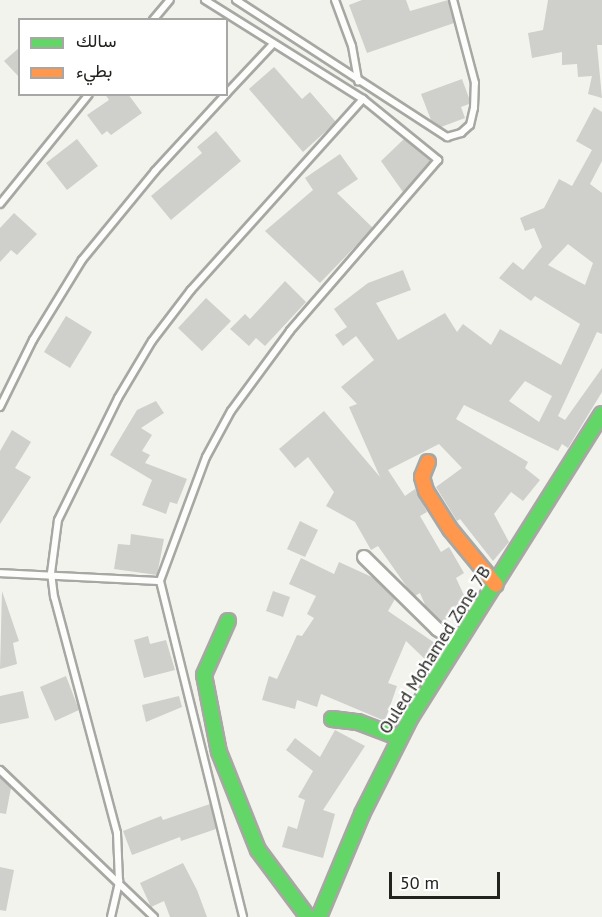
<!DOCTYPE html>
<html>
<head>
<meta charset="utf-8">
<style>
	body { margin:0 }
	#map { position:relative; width:602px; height:917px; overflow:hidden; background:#f3f3ee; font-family:"PT Sans",Vazirmatn,sans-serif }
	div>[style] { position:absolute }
	.building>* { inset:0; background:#cfcfcb }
	.roads { filter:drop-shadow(2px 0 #a7a7a3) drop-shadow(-2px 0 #a7a7a3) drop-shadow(0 2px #a7a7a3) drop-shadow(0 -2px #a7a7a3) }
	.lane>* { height:6px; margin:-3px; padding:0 3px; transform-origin:3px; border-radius:3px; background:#fdfdfc }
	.street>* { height:12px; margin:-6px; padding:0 6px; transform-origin:6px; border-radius:6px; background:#fdfdfc }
	.fast>* { height:14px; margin:-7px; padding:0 7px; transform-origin:7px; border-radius:7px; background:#63d668 }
	.slow>* { height:14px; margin:-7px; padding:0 7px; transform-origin:7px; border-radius:7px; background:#ff974d }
	span { translate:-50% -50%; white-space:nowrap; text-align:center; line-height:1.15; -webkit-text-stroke:4.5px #fff; paint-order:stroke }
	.street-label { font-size:18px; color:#22221e }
	.legend { position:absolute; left:18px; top:18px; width:210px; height:78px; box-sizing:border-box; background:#fff; border:2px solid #a7a7a5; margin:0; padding:8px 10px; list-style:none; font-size:18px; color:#22221e }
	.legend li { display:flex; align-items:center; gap:12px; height:30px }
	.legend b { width:30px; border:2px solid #a7a7a5 }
	.scale { position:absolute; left:389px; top:872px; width:111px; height:27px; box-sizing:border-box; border:3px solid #22221e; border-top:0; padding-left:8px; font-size:18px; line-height:21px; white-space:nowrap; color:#22221e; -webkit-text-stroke:4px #fff; paint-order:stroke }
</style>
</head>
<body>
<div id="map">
	<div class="building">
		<div style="clip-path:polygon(362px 0,406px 0,410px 11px,448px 0,454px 23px,367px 53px,349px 5px)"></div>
		<div style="clip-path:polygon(548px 0,602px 0,602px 45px,597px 45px,602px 98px,588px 94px,592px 76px,578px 77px,577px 64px,562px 65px,562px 52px,532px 58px,528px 33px,543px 30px)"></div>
		<div style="clip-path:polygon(20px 47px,20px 78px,4px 61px)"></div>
		<div style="clip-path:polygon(274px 67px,302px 99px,310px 92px,336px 122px,303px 152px,249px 89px)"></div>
		<div style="clip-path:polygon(462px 79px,469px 98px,469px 104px,461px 107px,465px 118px,441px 127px,431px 120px,421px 94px)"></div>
		<div style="clip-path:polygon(105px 94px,128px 94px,142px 113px,111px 135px,107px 131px,102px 135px,87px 115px,109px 100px)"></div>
		<div style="clip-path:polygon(evenodd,594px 107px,602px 112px,602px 161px,590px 184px,602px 193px,602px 334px,597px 332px,558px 416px,565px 420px,602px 368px,602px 392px,568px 448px,562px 444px,558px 451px,464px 405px,456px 419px,528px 462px,525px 468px,540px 480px,523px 501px,511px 492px,494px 514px,509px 542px,493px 561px,460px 519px,457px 521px,436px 487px,462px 468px,439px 444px,388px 470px,405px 496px,415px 489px,427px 512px,420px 516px,441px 552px,449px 547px,464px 573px,456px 578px,469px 606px,441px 622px,426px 607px,420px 593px,415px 596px,409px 590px,378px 546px,371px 550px,355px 522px,326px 506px,334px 492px,308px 457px,295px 468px,279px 449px,324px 411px,380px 477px,349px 407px,357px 404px,341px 387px,374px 360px,356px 336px,343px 346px,335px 335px,347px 327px,334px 309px,368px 283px,403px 270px,411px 290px,376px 303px,398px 340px,445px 313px,457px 332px,463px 324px,491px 345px,500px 329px,561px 365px,580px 324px,535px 296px,531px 301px,499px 278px,513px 262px,523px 270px,542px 247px,534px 228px,525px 231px,520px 218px,544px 208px,559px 179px,572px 186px,592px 150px,576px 141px,594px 107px,568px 244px,593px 263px,585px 285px,548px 265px,568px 244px,594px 107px,525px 381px,552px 396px,539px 422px,509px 401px,525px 381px)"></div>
		<div style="clip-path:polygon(216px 131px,241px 161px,171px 220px,151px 196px,202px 153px,197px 147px)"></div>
		<div style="clip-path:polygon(77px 139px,98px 166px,67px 190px,46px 163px)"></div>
		<div style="clip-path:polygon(404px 139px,430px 161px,403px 192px,381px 161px)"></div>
		<div style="clip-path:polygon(340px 154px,358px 179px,337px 193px,373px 228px,320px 283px,265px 231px,313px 190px,305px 178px)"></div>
		<div style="clip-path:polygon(14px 213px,37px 234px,17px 255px,11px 250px,0 262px,0 228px)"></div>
		<div style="clip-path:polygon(285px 281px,306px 302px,265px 346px,256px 338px,249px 346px,230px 329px,245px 314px,250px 319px)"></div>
		<div style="clip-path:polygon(206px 298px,231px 321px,202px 351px,178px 328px)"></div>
		<div style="clip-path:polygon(66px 316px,92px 332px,70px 368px,44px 352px)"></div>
		<div style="clip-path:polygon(156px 401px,164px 413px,141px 428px,152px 435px,142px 451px,150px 455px,145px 463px,187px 479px,177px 504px,170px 502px,166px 514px,142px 505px,152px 480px,110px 455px,137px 410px)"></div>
		<div style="clip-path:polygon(12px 430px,31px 442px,15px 468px,31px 477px,0 524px,0 451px)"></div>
		<div style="clip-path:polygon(300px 521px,318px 530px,305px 557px,287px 549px)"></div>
		<div style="clip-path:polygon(131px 534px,164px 539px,157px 575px,114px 569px,118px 544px,130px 545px)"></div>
		<div style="clip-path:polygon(301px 558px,334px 574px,339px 562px,374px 578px,395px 599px,388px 611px,442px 648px,430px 664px,406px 641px,388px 683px,397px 686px,385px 721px,321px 694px,317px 707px,297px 700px,295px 709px,262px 700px,269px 676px,277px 679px,297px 635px,302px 636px,314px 618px,307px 614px,316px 596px,289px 584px)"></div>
		<div style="clip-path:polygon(2px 591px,19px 641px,13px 643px,17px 664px,0 669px)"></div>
		<div style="clip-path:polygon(273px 591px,290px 597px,283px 617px,266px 611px)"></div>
		<div style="clip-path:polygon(148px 636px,150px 644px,166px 640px,175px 670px,144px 678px,134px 640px)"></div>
		<div style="clip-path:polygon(66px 676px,79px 710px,55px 721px,40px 687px)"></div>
		<div style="clip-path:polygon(23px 691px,29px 718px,0 724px,0 696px)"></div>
		<div style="clip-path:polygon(179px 696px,182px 707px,146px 722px,142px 705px)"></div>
		<div style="clip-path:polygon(335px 730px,365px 746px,323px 810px,335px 814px,323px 858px,282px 847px,288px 826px,297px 829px,305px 800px,298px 797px,313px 771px,286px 750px,295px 738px,320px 757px)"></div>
		<div style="clip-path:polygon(0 777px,11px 788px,6px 814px,0 813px)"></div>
		<div style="clip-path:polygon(210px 804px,216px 829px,181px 841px,180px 837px,132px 855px,123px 831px,161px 816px,163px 820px)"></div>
		<div style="clip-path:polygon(183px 863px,197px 890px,207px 917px,170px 917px,164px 901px,151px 907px,140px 883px)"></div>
		<div style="clip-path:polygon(0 867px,14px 870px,6px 911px,0 910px)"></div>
	</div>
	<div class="roads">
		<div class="lane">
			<div style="left:205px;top:0;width:186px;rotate:32.1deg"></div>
			<div style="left:363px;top:99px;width:97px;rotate:39.1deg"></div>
			<div style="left:438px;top:160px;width:226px;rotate:130.9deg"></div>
			<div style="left:290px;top:331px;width:99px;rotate:126.4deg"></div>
			<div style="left:231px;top:411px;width:52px;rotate:118.5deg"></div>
			<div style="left:206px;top:457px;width:132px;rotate:110.4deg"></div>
			<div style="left:160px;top:581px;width:346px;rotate:76.1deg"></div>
			<div style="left:236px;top:0;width:252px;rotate:33deg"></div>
			<div style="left:447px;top:137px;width:15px;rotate:-16deg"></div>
			<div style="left:461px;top:133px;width:12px;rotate:-42deg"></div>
			<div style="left:470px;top:125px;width:17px;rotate:-77deg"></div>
			<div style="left:474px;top:108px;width:25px;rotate:-88deg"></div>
			<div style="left:475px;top:83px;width:86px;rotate:-104.8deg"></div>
			<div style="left:335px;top:0;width:49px;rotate:69.7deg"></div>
			<div style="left:352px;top:46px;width:36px;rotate:80deg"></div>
			<div style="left:153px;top:20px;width:26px;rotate:-50deg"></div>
			<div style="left:226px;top:94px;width:69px;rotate:-46.8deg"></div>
			<div style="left:0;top:204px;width:141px;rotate:-51deg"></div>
			<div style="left:0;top:407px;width:75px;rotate:-63.8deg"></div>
			<div style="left:33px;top:340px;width:94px;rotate:-58.5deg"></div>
			<div style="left:82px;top:260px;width:115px;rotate:-50.6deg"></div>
			<div style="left:155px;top:171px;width:105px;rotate:-47.3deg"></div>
			<div style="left:0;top:573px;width:160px;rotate:2.9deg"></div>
			<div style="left:0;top:770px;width:213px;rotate:43.7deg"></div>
			<div style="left:111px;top:917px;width:37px;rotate:-77deg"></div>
			<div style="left:119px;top:881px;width:48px;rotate:-92.4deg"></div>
			<div style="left:117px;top:833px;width:244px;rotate:-104.9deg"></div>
			<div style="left:54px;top:597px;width:24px;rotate:-97deg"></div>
			<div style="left:51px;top:573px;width:53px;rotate:-82.5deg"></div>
			<div style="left:58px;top:520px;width:136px;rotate:-63.8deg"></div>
			<div style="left:118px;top:398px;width:66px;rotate:-59.2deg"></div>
			<div style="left:152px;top:341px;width:64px;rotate:-52.6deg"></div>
			<div style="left:191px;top:290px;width:257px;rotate:-48deg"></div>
		</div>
		<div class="street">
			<div style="left:364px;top:557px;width:103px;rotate:44.6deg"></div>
			<div style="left:437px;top:629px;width:25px;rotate:34deg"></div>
		</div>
		<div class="fast">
			<div style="left:228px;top:621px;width:59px;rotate:114deg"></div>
			<div style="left:204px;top:675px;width:78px;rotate:79deg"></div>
			<div style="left:219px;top:752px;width:105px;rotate:68.3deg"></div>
			<div style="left:258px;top:850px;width:84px;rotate:53.3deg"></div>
			<div style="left:332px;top:719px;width:26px;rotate:7deg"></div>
			<div style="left:358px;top:722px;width:45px;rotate:20.9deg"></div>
			<div style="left:319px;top:917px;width:112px;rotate:-67.3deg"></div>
			<div style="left:362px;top:814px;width:109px;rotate:-63.2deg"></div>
			<div style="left:411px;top:717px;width:358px;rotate:-57.8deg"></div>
		</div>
		<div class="slow">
			<div style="left:428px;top:462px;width:16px;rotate:112deg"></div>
			<div style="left:422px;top:477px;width:15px;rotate:74deg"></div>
			<div style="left:426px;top:491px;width:45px;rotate:57.7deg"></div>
			<div style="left:450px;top:529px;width:72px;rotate:50.6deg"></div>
		</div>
	</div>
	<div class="street-label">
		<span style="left:435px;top:650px;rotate:-58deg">Ouled Mohamed Zone 7B</span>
	</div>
	<ul class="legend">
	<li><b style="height:8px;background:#63d668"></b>سالك</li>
	<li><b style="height:8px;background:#ff974d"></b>بطيء</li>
	</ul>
	<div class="scale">50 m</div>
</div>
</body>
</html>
